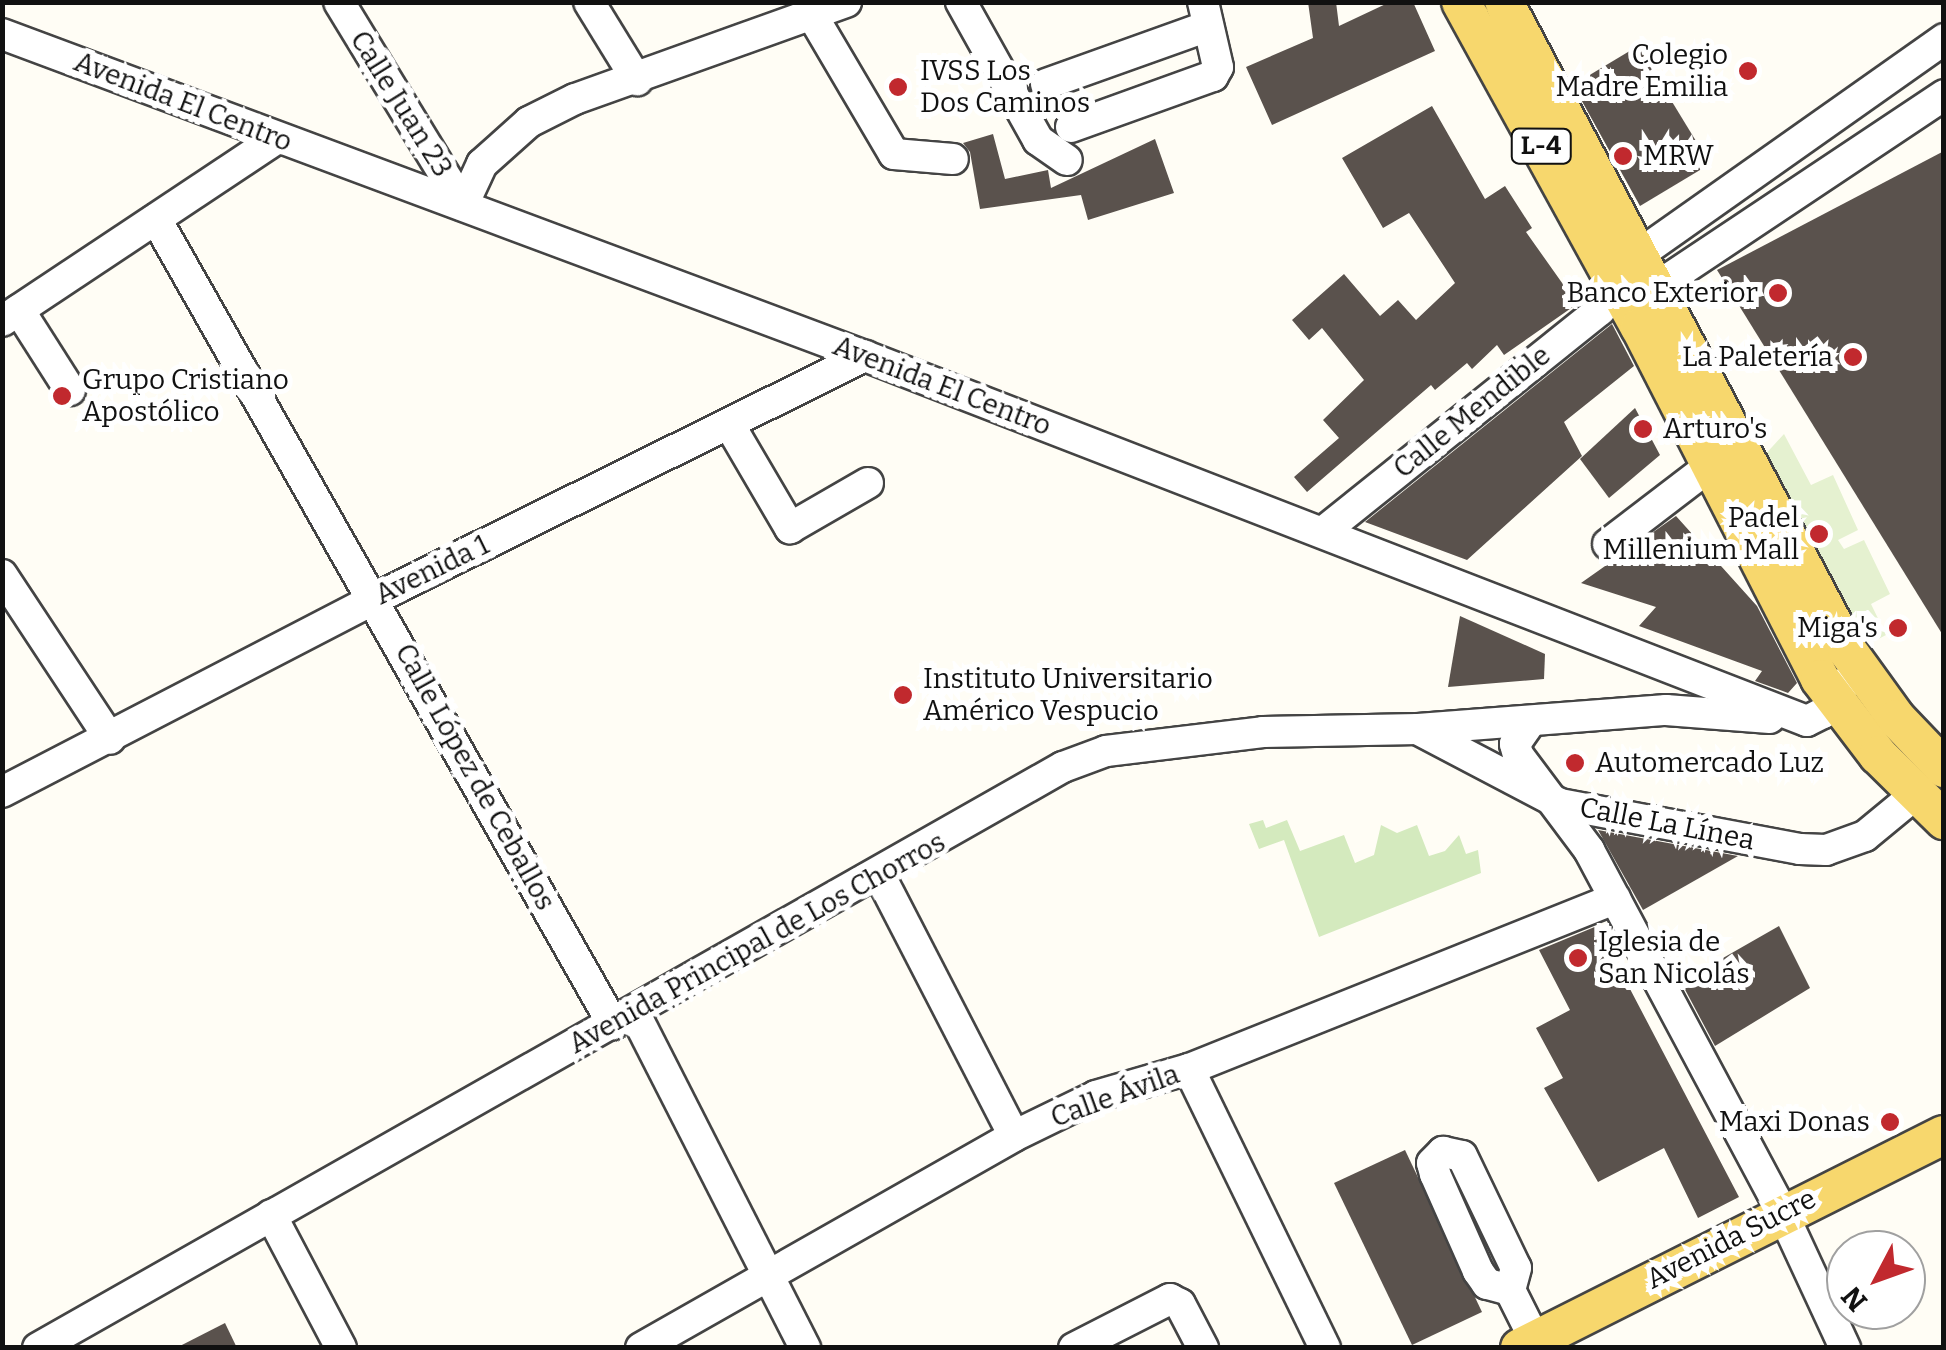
<!DOCTYPE html>
<html>
<head>
<meta charset="utf-8">
<style>
	body { margin:0 }
	#map { position:relative; width:1946px; height:1350px; overflow:hidden; background:#fffdf5; font-family:Bitter,serif }
	div>[style] { position:absolute }
	.green>* { inset:0; background:#d4eabe }
	.pitch>* { inset:0; background:#e5f1d0 }
	.building>* { inset:0; background:#5a524d }
	.roads { filter:drop-shadow(2px 0 #444) drop-shadow(-2px 0 #444) drop-shadow(0 2px #444) drop-shadow(0 -2px #444) }
	.minor>* { height:30px; margin:-15px; padding:0 15px; transform-origin:15px; border-radius:15px; background:#fff }
	.major>* { height:38px; margin:-19px; padding:0 19px; transform-origin:19px; border-radius:19px; background:#f7d76d }
	.dots>* { width:28px; height:28px; translate:-50% -50%; box-sizing:border-box; border:5px solid #fff; border-radius:50% }
	span { translate:-50% -50%; white-space:nowrap; text-align:center; line-height:1.15; -webkit-text-stroke:10px #fff; paint-order:stroke }
	.shield-label span { padding:2px 8px; background:#fff; border:2px solid; border-radius:8px; -webkit-text-stroke-width:0 }
	.shield-label { font-size:25px; color:#111; font-weight:700 }
	.poi-label { font-size:28px; color:#111 }
	.right { translate:-100% -50%; text-align:right }
	.left { translate:0 -50%; text-align:left }
	.street-label { font-size:28px; color:#111 }
	.frame { position:absolute; inset:0; border:5px solid #111; pointer-events:none }
	.north { position:absolute; left:1826px; top:1230px; width:100px; height:100px; box-sizing:border-box; background:#fff; border:2px solid #a0a0a0; border-radius:50%; rotate:229deg; font-size:28px; font-weight:700; line-height:40px; text-align:center; color:#111 }
	.north::after { content:''; display:block; margin:auto; width:35px; height:45px; background:#c1292e; clip-path:polygon(50% 0,100% 100%,50% 72%,0 100%) }
</style>
</head>
<body>
<div id="map">
	<div class="green">
		<div style="clip-path:polygon(1263px 820px,1266px 828px,1287px 820px,1300px 851px,1344px 835px,1355px 863px,1374px 855px,1381px 825px,1397px 833px,1417px 825px,1429px 856px,1445px 851px,1459px 835px,1466px 854px,1478px 850px,1481px 873px,1319px 937px,1284px 840px,1259px 849px,1249px 824px)"></div>
	</div>
	<div class="pitch">
		<div style="clip-path:polygon(1784px 434px,1811px 485px,1833px 475px,1858px 530px,1838px 540px,1844px 549px,1864px 540px,1890px 594px,1871px 604px,1886px 635px,1863px 647px,1762px 458px)"></div>
	</div>
	<div class="building">
		<div style="clip-path:polygon(1308px 2px,1336px 2px,1339px 26px,1390px 2px,1413px 2px,1435px 51px,1272px 125px,1246px 67px,1313px 38px)"></div>
		<div style="clip-path:polygon(1638px 46px,1710px 164px,1640px 206px,1573px 85px)"></div>
		<div style="clip-path:polygon(1432px 106px,1485px 199px,1505px 186px,1532px 228px,1526px 232px,1577px 304px,1504px 355px,1497px 345px,1472px 369px,1467px 363px,1435px 390px,1431px 385px,1307px 492px,1294px 477px,1339px 438px,1323px 420px,1364px 380px,1322px 328px,1309px 340px,1292px 320px,1344px 274px,1380px 316px,1398px 300px,1416px 320px,1455px 283px,1409px 213px,1383px 228px,1342px 158px)"></div>
		<div style="clip-path:polygon(993px 134px,1005px 179px,1048px 170px,1051px 188px,1155px 139px,1174px 193px,1088px 220px,1081px 195px,980px 209px,970px 152px,963px 143px)"></div>
		<div style="clip-path:polygon(1944px 151px,1944px 637px,1717px 270px)"></div>
		<div style="clip-path:polygon(1612px 324px,1634px 366px,1564px 422px,1582px 456px,1467px 560px,1365px 522px)"></div>
		<div style="clip-path:polygon(1635px 408px,1660px 455px,1609px 498px,1580px 459px)"></div>
		<div style="clip-path:polygon(1676px 516px,1757px 606px,1797px 683px,1788px 693px,1755px 681px,1762px 671px,1639px 626px,1656px 607px,1581px 583px)"></div>
		<div style="clip-path:polygon(1460px 616px,1545px 654px,1544px 679px,1448px 687px)"></div>
		<div style="clip-path:polygon(1598px 830px,1738px 856px,1643px 910px)"></div>
		<div style="clip-path:polygon(1597px 926px,1739px 1197px,1698px 1218px,1664px 1148px,1598px 1182px,1544px 1088px,1563px 1078px,1536px 1028px,1570px 1010px,1539px 950px)"></div>
		<div style="clip-path:polygon(1779px 926px,1810px 988px,1715px 1046px,1681px 982px)"></div>
		<div style="clip-path:polygon(1405px 1150px,1482px 1312px,1412px 1345px,1334px 1183px)"></div>
		<div style="clip-path:polygon(225px 1323px,237px 1348px,176px 1348px)"></div>
	</div>
	<div class="roads">
		<div class="minor">
			<div style="left:339px;top:2px;width:238px;rotate:58.6deg"></div>
			<div style="left:589px;top:2px;width:92px;rotate:58.4deg"></div>
			<div style="left:961px;top:2px;width:158px;rotate:60.8deg"></div>
			<div style="left:1038px;top:140px;width:35px;rotate:35deg"></div>
			<div style="left:812px;top:15px;width:161px;rotate:59.5deg"></div>
			<div style="left:894px;top:154px;width:59px;rotate:4.8deg"></div>
			<div style="left:2px;top:34px;width:921px;rotate:20.46deg"></div>
			<div style="left:865px;top:356px;width:1010px;rotate:21.18deg"></div>
			<div style="left:1807px;top:721px;width:18px;rotate:-27deg"></div>
			<div style="left:1823px;top:713px;width:40px;rotate:-53deg"></div>
			<div style="left:1046px;top:84px;width:172px;rotate:-19.7deg"></div>
			<div style="left:1071px;top:127px;width:151px;rotate:-19.8deg"></div>
			<div style="left:1213px;top:76px;width:10px;rotate:-61deg"></div>
			<div style="left:1218px;top:67px;width:67px;rotate:-103deg"></div>
			<div style="left:463px;top:205px;width:45px;rotate:-65.1deg"></div>
			<div style="left:482px;top:164px;width:63px;rotate:-41.8deg"></div>
			<div style="left:529px;top:122px;width:51px;rotate:-26.6deg"></div>
			<div style="left:575px;top:99px;width:288px;rotate:-19.7deg"></div>
			<div style="left:156px;top:219px;width:926px;rotate:60.42deg"></div>
			<div style="left:1633px;top:288px;width:25px;rotate:-5deg"></div>
			<div style="left:1658px;top:286px;width:344px;rotate:-33.7deg"></div>
			<div style="left:19px;top:310px;width:95px;rotate:57.5deg"></div>
			<div style="left:2px;top:321px;width:330px;rotate:-33.6deg"></div>
			<div style="left:729px;top:424px;width:121px;rotate:59.6deg"></div>
			<div style="left:790px;top:528px;width:90px;rotate:-30deg"></div>
			<div style="left:1323px;top:532px;width:355px;rotate:-38.7deg"></div>
			<div style="left:1600px;top:310px;width:70px;rotate:-54.3deg"></div>
			<div style="left:1641px;top:253px;width:371px;rotate:-35.2deg"></div>
			<div style="left:1608px;top:544px;width:128px;rotate:-37.4deg"></div>
			<div style="left:2px;top:575px;width:196px;rotate:56.6deg"></div>
			<div style="left:1531px;top:721px;width:28px;rotate:125deg"></div>
			<div style="left:1515px;top:744px;width:11px;rotate:75deg"></div>
			<div style="left:1518px;top:755px;width:119px;rotate:53.2deg"></div>
			<div style="left:1589px;top:850px;width:410px;rotate:61.9deg"></div>
			<div style="left:1782px;top:1212px;width:150px;rotate:65.1deg"></div>
			<div style="left:1421px;top:731px;width:157px;rotate:27.7deg"></div>
			<div style="left:1560px;top:804px;width:244px;rotate:10.6deg"></div>
			<div style="left:1800px;top:849px;width:26px;rotate:2deg"></div>
			<div style="left:1826px;top:850px;width:41px;rotate:-19.7deg"></div>
			<div style="left:1865px;top:836px;width:66px;rotate:-39.5deg"></div>
			<div style="left:2px;top:792px;width:421px;rotate:-27.4deg"></div>
			<div style="left:376px;top:598px;width:546px;rotate:-26.33deg"></div>
			<div style="left:880px;top:876px;width:292px;rotate:62.7deg"></div>
			<div style="left:634px;top:1012px;width:377px;rotate:63deg"></div>
			<div style="left:1189px;top:1069px;width:310px;rotate:64deg"></div>
			<div style="left:271px;top:1215px;width:150px;rotate:62.2deg"></div>
			<div style="left:1510px;top:1290px;width:24px;rotate:-165deg"></div>
			<div style="left:1487px;top:1284px;width:16px;rotate:-125deg"></div>
			<div style="left:1478px;top:1271px;width:106px;rotate:-113.9deg"></div>
			<div style="left:1435px;top:1174px;width:11px;rotate:-105deg"></div>
			<div style="left:1432px;top:1163px;width:16px;rotate:-45deg"></div>
			<div style="left:1443px;top:1152px;width:19px;rotate:12deg"></div>
			<div style="left:1462px;top:1156px;width:124px;rotate:64.3deg"></div>
			<div style="left:1516px;top:1268px;width:23px;rotate:105deg"></div>
			<div style="left:1510px;top:1290px;width:56px;rotate:63.4deg"></div>
			<div style="left:38px;top:1348px;width:1178px;rotate:-29.55deg"></div>
			<div style="left:1063px;top:767px;width:46px;rotate:-20.4deg"></div>
			<div style="left:1106px;top:751px;width:158px;rotate:-6.9deg"></div>
			<div style="left:1263px;top:732px;width:155px;rotate:-1.1deg"></div>
			<div style="left:1418px;top:729px;width:249px;rotate:-4.4deg"></div>
			<div style="left:1666px;top:710px;width:104px;rotate:4.4deg"></div>
			<div style="left:641px;top:1348px;width:429px;rotate:-29.6deg"></div>
			<div style="left:1014px;top:1136px;width:91px;rotate:-26deg"></div>
			<div style="left:1096px;top:1096px;width:97px;rotate:-16.2deg"></div>
			<div style="left:1189px;top:1069px;width:459px;rotate:-21.8deg"></div>
			<div style="left:1074px;top:1348px;width:108px;rotate:-27deg"></div>
			<div style="left:1170px;top:1299px;width:11px;rotate:27deg"></div>
			<div style="left:1180px;top:1304px;width:50px;rotate:62.4deg"></div>
		</div>
		<div class="major">
			<div style="left:1461px;top:2px;width:371px;rotate:61.2deg"></div>
			<div style="left:1640px;top:327px;width:395px;rotate:62.9deg"></div>
			<div style="left:1820px;top:679px;width:96px;rotate:52.7deg"></div>
			<div style="left:1878px;top:755px;width:93px;rotate:44.6deg"></div>
			<div style="left:1504px;top:2px;width:733px;rotate:62.11deg"></div>
			<div style="left:1847px;top:650px;width:85px;rotate:54.1deg"></div>
			<div style="left:1897px;top:719px;width:68px;rotate:46.2deg"></div>
			<div style="left:1520px;top:1348px;width:474px;rotate:-26.7deg"></div>
		</div>
	</div>
	<div class="dots">
		<div style="left:1748px;top:71px;background:#c1292e"></div>
		<div style="left:898px;top:87px;background:#c1292e"></div>
		<div style="left:1623px;top:156px;background:#c1292e"></div>
		<div style="left:1778px;top:293px;background:#c1292e"></div>
		<div style="left:1853px;top:357px;background:#c1292e"></div>
		<div style="left:62px;top:396px;background:#c1292e"></div>
		<div style="left:1643px;top:429px;background:#c1292e"></div>
		<div style="left:1819px;top:534px;background:#c1292e"></div>
		<div style="left:1898px;top:628px;background:#c1292e"></div>
		<div style="left:903px;top:695px;background:#c1292e"></div>
		<div style="left:1575px;top:763px;background:#c1292e"></div>
		<div style="left:1578px;top:958px;background:#c1292e"></div>
		<div style="left:1890px;top:1122px;background:#c1292e"></div>
	</div>
	<div class="shield-label">
		<span style="left:1541px;top:146px">L-4</span>
	</div>
	<div class="poi-label">
		<span class="right" style="left:1728px;top:71px">Colegio<br>Madre Emilia</span>
		<span class="left" style="left:920px;top:87px">IVSS Los<br>Dos Caminos</span>
		<span class="left" style="left:1643px;top:156px">MRW</span>
		<span class="right" style="left:1758px;top:293px">Banco Exterior</span>
		<span class="right" style="left:1833px;top:357px">La Paletería</span>
		<span class="left" style="left:82px;top:396px">Grupo Cristiano<br>Apostólico</span>
		<span class="left" style="left:1663px;top:429px">Arturo's</span>
		<span class="right" style="left:1799px;top:534px">Padel<br>Millenium Mall</span>
		<span class="right" style="left:1878px;top:628px">Miga's</span>
		<span class="left" style="left:923px;top:695px">Instituto Universitario<br>Américo Vespucio</span>
		<span class="left" style="left:1595px;top:763px">Automercado Luz</span>
		<span class="left" style="left:1598px;top:958px">Iglesia de<br>San Nicolás</span>
		<span class="right" style="left:1870px;top:1122px">Maxi Donas</span>
	</div>
	<div class="street-label">
		<span style="left:183px;top:102px;rotate:21deg">Avenida El Centro</span>
		<span style="left:401px;top:104px;rotate:58deg">Calle Juan 23</span>
		<span style="left:942px;top:386px;rotate:21deg">Avenida El Centro</span>
		<span style="left:1472px;top:412px;rotate:-39deg">Calle Mendible</span>
		<span style="left:432px;top:570px;rotate:-26deg">Avenida 1</span>
		<span style="left:475px;top:777px;rotate:61deg">Calle López de Ceballos</span>
		<span style="left:1667px;top:824px;rotate:11deg">Calle La Línea</span>
		<span style="left:757px;top:943px;rotate:-29deg">Avenida Principal de Los Chorros</span>
		<span style="left:1115px;top:1096px;rotate:-20deg">Calle Ávila</span>
		<span style="left:1731px;top:1239px;rotate:-27deg">Avenida Sucre</span>
	</div>
	<div class="frame"></div>
	<div class="north">N</div>
</div>
</body>
</html>
